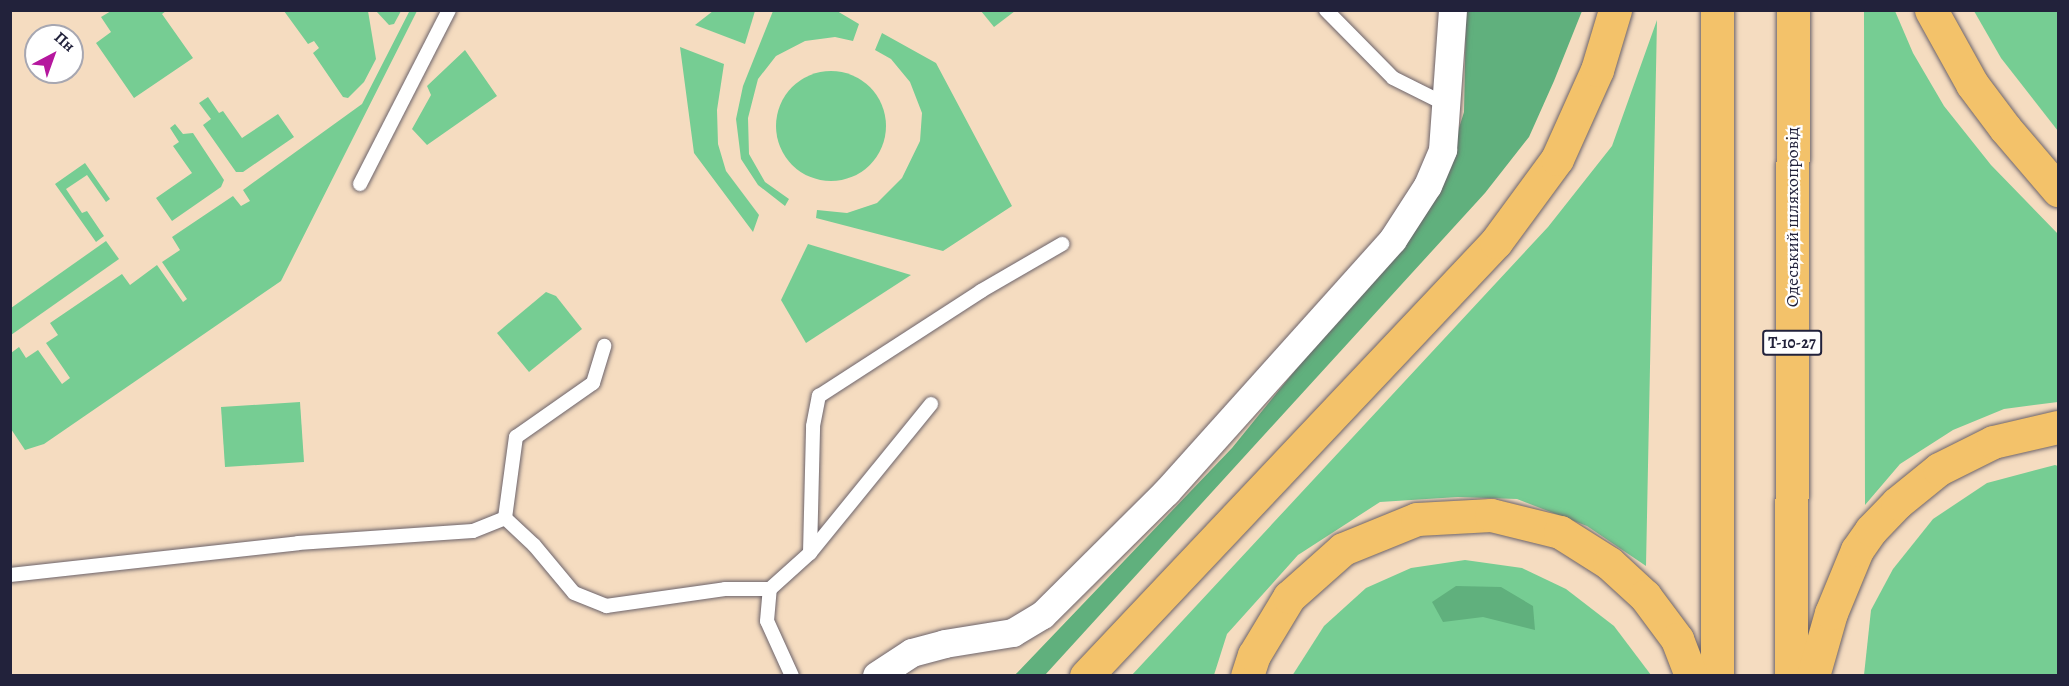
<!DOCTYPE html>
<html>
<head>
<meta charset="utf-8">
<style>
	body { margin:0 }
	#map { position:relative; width:2069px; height:686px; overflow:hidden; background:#f5dcc0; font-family:Alegreya,serif }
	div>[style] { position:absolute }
	.green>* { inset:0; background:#76cd93 }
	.round { border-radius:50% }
	.forest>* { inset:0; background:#60b07d }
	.roads { filter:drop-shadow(0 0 2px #6c636a) drop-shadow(0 0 2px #6c636a) }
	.lane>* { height:14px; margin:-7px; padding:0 7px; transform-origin:7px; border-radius:7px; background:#fff }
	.street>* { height:28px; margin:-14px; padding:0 14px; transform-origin:14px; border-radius:14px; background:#fff }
	.highway>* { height:33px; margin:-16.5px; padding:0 16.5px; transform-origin:16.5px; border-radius:16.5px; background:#f3c26a }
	span { translate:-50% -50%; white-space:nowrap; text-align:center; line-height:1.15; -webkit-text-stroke:4.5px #fff; paint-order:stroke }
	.shield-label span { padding:2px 4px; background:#fff; border:2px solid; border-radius:4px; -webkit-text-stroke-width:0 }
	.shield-label { font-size:16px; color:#22223b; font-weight:700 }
	.street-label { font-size:18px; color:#22223b }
	.frame { position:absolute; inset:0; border:12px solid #22223b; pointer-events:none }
	.north { position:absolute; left:24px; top:24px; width:60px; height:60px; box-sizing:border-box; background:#fff; border:2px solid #a7a7b1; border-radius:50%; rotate:41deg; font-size:16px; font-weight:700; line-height:24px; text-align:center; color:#22223b }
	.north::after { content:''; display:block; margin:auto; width:21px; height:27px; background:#b5179e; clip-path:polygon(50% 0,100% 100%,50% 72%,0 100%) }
</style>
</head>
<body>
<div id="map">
	<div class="green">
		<i style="clip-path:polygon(410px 10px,417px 11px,281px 281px,44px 444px,25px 450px,11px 429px,11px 353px,19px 347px,26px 358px,38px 350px,62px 384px,70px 378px,46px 343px,58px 335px,50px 323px,122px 274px,130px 285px,157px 265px,183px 302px,187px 299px,162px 262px,180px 250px,172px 237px,233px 196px,241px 206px,250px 201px,243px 190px,362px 104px)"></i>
		<i style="clip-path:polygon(111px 11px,166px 11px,162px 14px,193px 58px,134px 98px,96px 43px,111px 32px,101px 17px)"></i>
		<i style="clip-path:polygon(284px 11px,368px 11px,376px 59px,364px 82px,348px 98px,343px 97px,313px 53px,319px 48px,314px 41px,308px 44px)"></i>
		<i style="clip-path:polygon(376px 11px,401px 11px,394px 24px,389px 25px)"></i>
		<i style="clip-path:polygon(713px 11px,755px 11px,745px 44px,695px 25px)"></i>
		<i style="clip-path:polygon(773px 11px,837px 11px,859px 24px,853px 41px,835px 37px,805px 41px,776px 56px,758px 79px,748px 118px,749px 154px,765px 182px,789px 199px,785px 206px,758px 185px,741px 159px,736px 119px,743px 86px)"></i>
		<i style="clip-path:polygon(981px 11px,1015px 11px,994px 27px)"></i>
		<i style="clip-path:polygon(1864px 11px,1895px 11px,1913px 53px,1944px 106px,1991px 165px,2058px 234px,2058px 402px,2004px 409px,1953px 430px,1900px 464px,1865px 505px)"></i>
		<i style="clip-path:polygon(1974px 11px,2058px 11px,2058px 131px,2001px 58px)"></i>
		<i style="clip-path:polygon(1657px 20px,1646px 566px,1587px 526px,1517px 499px,1458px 497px,1380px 502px,1298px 555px,1227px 634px,1214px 675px,1131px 676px,1548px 227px,1612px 146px)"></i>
		<i style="clip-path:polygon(882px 33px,936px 63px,1012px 206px,943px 251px,816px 218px,817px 210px,847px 213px,877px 203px,902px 178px,920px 141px,922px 113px,910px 82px,891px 59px,875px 50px)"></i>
		<i style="clip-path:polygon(680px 47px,724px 64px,717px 110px,718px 144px,726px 171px,759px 215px,753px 232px,694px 153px)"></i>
		<i style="clip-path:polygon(465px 50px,497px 96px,427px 145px,412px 129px,431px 95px,427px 86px)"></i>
		<i class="round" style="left:776px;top:71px;width:110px;height:110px"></i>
		<i style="clip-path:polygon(208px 97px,219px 113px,223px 111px,242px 138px,278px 114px,294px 137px,243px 172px,236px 172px,203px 125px,211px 119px,199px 103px)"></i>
		<i style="clip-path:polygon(175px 124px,183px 134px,193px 133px,224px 180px,221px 187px,172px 221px,156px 198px,192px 173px,173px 146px,179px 142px,170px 128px)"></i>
		<i style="clip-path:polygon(85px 163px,110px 199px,106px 202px,87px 175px,66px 189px,82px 213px,87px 211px,104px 236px,96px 242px,55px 184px)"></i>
		<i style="clip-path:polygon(106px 241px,119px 259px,11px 335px,11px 308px)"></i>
		<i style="clip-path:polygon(808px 244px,911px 275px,806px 343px,781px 300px)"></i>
		<i style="clip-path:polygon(546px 292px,556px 296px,582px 329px,529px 372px,497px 333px)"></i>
		<i style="clip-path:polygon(300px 402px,304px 462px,225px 467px,221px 407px)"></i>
		<i style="clip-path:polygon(2055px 465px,2058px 466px,2058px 675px,1864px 675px,1871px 610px,1893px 569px,1933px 519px,1987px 483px)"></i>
		<i style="clip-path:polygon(1465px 560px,1522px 568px,1566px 589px,1614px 626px,1651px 675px,1292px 676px,1324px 626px,1366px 588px,1411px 568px)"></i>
	</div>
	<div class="forest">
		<i style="clip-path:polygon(1466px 11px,1582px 11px,1554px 81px,1529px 137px,1485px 193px,1045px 675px,1014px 676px,1232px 448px,1438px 195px,1464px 112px)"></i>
		<i style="clip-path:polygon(1456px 586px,1501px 587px,1533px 606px,1535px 630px,1483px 617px,1443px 622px,1432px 602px)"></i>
	</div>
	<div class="roads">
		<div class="lane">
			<i style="left:1326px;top:10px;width:95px;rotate:45.4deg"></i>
			<i style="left:1393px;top:78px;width:51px;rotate:26.6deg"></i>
			<i style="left:1439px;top:101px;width:9px;rotate:13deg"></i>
			<i style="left:360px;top:184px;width:195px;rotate:-62.9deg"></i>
			<i style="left:505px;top:518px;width:40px;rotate:43deg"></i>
			<i style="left:534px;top:545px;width:62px;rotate:50.2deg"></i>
			<i style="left:574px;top:593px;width:35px;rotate:22deg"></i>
			<i style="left:606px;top:606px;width:120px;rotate:-8.1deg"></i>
			<i style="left:725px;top:589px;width:45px"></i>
			<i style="left:810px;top:553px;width:127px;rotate:-88.6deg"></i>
			<i style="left:813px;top:426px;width:31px;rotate:-79deg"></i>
			<i style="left:819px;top:396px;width:193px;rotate:-32.9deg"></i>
			<i style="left:981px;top:291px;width:94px;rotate:-30.1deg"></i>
			<i style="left:10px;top:575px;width:290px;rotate:-6.3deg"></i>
			<i style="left:298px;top:543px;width:175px;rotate:-3.9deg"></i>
			<i style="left:473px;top:531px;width:35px;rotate:-22deg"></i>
			<i style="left:505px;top:518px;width:82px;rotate:-82.3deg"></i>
			<i style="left:516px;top:437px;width:94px;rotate:-35deg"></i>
			<i style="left:593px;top:383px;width:39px;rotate:-73deg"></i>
			<i style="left:792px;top:676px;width:60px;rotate:-114.4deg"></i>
			<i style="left:767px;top:621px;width:32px;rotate:-85deg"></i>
			<i style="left:770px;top:589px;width:54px;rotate:-42deg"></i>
			<i style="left:810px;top:553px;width:192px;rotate:-50.9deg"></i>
		</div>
		<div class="street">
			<i style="left:877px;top:676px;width:42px;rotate:-33.3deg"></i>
			<i style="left:912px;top:653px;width:34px;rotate:-15deg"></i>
			<i style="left:945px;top:644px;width:69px;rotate:-9.2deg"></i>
			<i style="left:1013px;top:633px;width:35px;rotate:-31deg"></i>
			<i style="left:1043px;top:615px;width:175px;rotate:-44.8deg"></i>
			<i style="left:1167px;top:492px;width:338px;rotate:-48.1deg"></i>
			<i style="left:1393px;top:240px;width:64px;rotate:-57.1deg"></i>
			<i style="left:1428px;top:186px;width:39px;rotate:-67deg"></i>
			<i style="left:1443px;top:150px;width:140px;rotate:-85.9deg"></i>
		</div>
		<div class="highway">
			<i style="left:1717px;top:10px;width:666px;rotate:90deg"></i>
			<i style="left:1931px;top:10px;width:85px;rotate:61deg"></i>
			<i style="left:1972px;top:84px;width:55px;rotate:53.1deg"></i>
			<i style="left:2005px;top:128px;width:82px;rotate:49.5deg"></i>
			<i style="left:1086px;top:676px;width:597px;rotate:-46.63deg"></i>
			<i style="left:1496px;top:242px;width:103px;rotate:-53.7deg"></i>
			<i style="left:1557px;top:159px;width:98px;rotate:-65.8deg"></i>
			<i style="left:1597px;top:70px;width:63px;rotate:-73.3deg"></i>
			<i style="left:1247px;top:676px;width:22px;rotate:-72deg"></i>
			<i style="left:1254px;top:655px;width:68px;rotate:-58.9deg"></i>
			<i style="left:1289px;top:597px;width:72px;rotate:-41.6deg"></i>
			<i style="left:1343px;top:549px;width:80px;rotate:-22.1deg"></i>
			<i style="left:1417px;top:519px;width:74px;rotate:-3.1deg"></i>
			<i style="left:1491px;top:515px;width:71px;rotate:13.8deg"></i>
			<i style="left:1560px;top:532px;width:58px;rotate:32.3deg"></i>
			<i style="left:1609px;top:563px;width:49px;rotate:42.5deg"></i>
			<i style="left:1645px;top:596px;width:54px;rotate:53.3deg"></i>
			<i style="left:1677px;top:639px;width:40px;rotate:69deg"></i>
			<i style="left:1791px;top:676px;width:666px;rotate:-89.83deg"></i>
			<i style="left:1813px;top:676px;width:66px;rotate:-74.1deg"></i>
			<i style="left:1831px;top:613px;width:68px;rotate:-67.6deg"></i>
			<i style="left:1857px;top:550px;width:24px;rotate:-55deg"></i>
			<i style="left:1871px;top:530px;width:37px;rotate:-46deg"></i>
			<i style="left:1897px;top:503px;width:54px;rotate:-39deg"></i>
			<i style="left:1939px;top:469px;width:60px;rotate:-26.6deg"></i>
			<i style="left:1993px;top:442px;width:67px;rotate:-13deg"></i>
		</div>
	</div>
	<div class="shield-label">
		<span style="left:1792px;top:343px">Т-10-27</span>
	</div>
	<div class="street-label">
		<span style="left:1792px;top:217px;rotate:-90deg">Одеський шляхопровід</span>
	</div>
	<div class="frame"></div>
	<div class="north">Пн</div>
</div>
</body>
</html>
